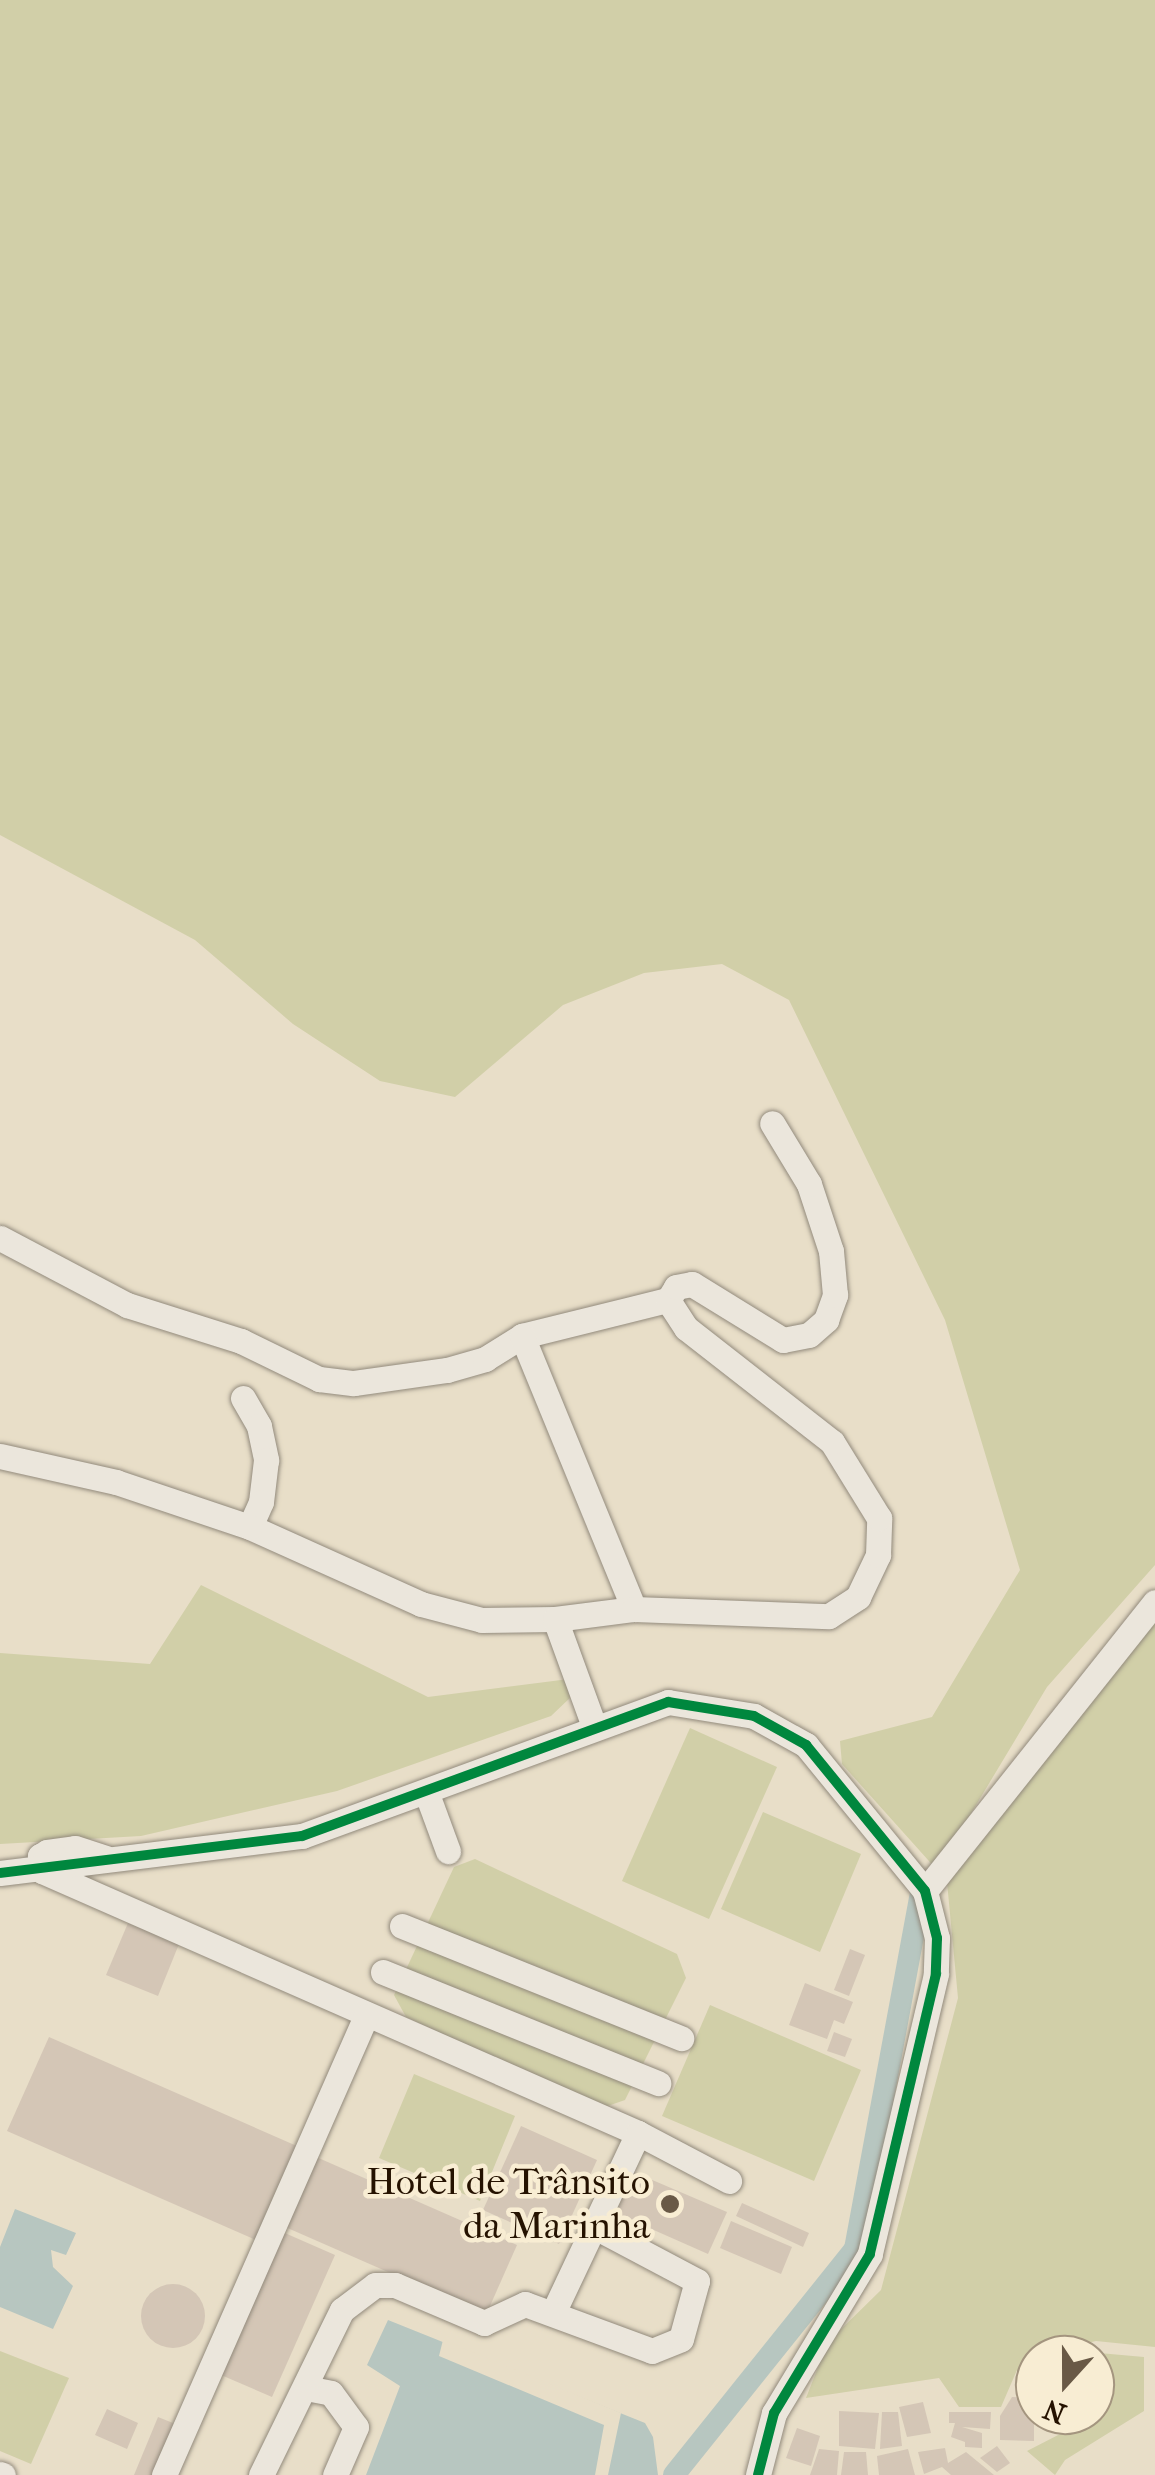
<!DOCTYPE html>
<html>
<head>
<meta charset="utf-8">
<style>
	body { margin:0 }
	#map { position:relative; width:1155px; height:2475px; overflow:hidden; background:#e8dec8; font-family:"IM FELL French Canon",serif }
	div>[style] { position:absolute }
	.green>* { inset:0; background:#d1cfa8 }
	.water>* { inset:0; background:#b7c6c0 }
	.pier>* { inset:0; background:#e8dec8 }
	.canal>* { height:22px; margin:-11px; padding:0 11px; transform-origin:11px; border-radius:11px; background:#b7c6c0 }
	.building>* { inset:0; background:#d4c6b6 }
	.round { border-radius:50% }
	.roads { filter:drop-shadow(0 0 2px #928a7c) drop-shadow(0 0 2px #928a7c) }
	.minor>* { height:25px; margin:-12.5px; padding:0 12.5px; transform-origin:12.5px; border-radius:12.5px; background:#ebe6dc }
	.cycleway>* { height:10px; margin:-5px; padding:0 5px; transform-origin:5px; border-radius:5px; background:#00873e }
	.dots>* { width:28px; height:28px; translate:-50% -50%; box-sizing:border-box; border:5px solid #f8edd3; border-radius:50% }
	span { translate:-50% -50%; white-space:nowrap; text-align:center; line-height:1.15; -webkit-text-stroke:9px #f8edd3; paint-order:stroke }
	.poi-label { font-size:38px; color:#251200 }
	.right { translate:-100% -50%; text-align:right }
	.north { position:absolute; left:1015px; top:2335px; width:100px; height:100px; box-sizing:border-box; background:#f8edd3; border:2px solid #a4957f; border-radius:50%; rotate:201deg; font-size:28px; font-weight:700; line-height:40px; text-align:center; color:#251200 }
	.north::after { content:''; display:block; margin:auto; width:35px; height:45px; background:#695946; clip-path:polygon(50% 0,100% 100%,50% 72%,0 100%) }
</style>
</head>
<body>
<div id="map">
	<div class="green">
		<i style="clip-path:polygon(0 0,1155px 0,1155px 1565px,1047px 1687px,937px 1870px,842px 1764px,840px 1741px,932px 1717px,1020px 1570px,945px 1320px,789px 1000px,722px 964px,644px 973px,563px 1005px,455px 1097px,380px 1081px,293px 1024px,195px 940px,0 835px)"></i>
		<i style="clip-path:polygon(201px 1585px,428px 1697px,569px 1679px,572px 1696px,551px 1716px,337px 1791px,141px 1836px,0 1844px,0 1653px,150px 1664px)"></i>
		<i style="clip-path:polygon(1155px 1606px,1155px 2347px,1096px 2341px,1035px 2355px,1035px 2363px,1017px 2370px,1001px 2407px,959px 2407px,939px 2378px,806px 2398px,828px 2342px,881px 2290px,958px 1998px,947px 1882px)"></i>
		<i style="clip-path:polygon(690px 1728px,777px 1767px,709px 1919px,622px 1881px)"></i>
		<i style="clip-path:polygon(763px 1812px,861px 1854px,820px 1952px,721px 1909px)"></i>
		<i style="clip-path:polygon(475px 1859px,677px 1954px,686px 1978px,625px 2100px,602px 2108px,406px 2017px,394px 1995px,454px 1867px)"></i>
		<i style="clip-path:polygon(710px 2005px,861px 2070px,814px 2181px,662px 2116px)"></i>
		<i style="clip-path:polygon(414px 2074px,515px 2116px,480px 2201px,379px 2158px)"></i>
		<i style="clip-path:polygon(0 2351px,69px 2378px,31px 2464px,0 2451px)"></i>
		<i style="clip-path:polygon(1099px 2353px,1144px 2357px,1144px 2411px,1065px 2460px,1055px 2475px,1027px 2451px,1064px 2432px,1064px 2415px,1095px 2415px,1092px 2355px)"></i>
	</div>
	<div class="water">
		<i style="clip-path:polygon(15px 2209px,76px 2233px,66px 2255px,51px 2250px,53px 2267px,73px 2286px,53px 2329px,0 2307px,0 2247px)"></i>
		<i style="clip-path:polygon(388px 2320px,645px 2423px,653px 2437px,658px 2475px,366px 2475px,400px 2386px,367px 2365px)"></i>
	</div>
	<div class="pier">
		<i style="clip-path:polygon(443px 2340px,621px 2413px,608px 2475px,595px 2475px,604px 2425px,439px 2356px)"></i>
	</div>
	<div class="canal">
		<i style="left:674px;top:2475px;width:290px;rotate:-51.3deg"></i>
		<i style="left:855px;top:2249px;width:366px;rotate:-79.5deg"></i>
	</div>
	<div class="building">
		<i style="clip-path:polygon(128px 1923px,179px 1944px,158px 1996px,106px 1975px)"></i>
		<i style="clip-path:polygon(850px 1949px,865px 1955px,849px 1996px,834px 1990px)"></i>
		<i style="clip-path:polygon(805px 1983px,853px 2002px,844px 2024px,834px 2020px,827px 2039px,789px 2025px)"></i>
		<i style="clip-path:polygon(834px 2032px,852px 2039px,845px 2057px,827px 2051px)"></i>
		<i style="clip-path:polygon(49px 2037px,306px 2150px,265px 2244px,7px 2131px)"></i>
		<i style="clip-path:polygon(521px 2126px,597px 2160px,559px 2244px,483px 2210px)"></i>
		<i style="clip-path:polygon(314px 2156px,517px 2245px,486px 2315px,283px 2226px)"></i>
		<i style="clip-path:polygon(622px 2167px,727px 2212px,708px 2254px,604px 2208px)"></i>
		<i style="clip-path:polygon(742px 2203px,809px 2233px,803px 2247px,736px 2216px)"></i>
		<i style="clip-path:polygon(731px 2221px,792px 2247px,781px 2274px,720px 2248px)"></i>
		<i style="clip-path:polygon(278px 2230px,335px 2255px,272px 2397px,214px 2372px)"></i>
		<i class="round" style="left:141px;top:2284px;width:64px;height:64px"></i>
		<i style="clip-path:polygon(1012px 2397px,1034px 2398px,1034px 2441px,1000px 2440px,1000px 2416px)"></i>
		<i style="clip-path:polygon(923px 2402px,931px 2433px,907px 2437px,899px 2407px)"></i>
		<i style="clip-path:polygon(107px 2409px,138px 2423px,127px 2449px,95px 2435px)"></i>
		<i style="clip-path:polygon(839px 2411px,879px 2413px,875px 2449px,839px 2446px)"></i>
		<i style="clip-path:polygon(882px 2412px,898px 2412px,902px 2446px,880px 2449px)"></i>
		<i style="clip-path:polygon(949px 2412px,991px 2412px,990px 2429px,962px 2427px,982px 2433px,982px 2448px,965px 2447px,965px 2442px,951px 2437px,955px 2423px,949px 2423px)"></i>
		<i style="clip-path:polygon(158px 2417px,178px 2425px,157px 2475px,134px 2475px)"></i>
		<i style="clip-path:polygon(797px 2428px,820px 2436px,811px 2466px,786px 2458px)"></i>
		<i style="clip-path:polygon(997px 2446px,1010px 2463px,997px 2472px,980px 2458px)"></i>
		<i style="clip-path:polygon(945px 2448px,948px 2463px,966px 2452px,994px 2475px,951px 2475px,942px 2467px,924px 2474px,918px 2452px)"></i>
		<i style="clip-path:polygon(819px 2449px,839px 2451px,837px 2475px,810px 2475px)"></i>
		<i style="clip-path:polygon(908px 2449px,915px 2475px,879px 2475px,877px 2456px)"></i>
		<i style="clip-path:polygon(844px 2452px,866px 2452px,868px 2475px,841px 2475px)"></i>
	</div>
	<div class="roads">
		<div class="minor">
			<i style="left:0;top:1238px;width:144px;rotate:27.8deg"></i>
			<i style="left:127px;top:1305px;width:120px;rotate:17.5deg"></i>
			<i style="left:241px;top:1341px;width:87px;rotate:26deg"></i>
			<i style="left:319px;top:1379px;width:35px;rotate:7deg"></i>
			<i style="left:354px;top:1383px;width:94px;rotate:-8deg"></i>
			<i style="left:447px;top:1370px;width:40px;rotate:-16deg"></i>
			<i style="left:485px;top:1359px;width:44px;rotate:-31.9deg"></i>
			<i style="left:522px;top:1336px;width:150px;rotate:-13.9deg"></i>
			<i style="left:522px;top:1336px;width:295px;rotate:67.7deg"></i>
			<i style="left:243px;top:1398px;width:32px;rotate:60deg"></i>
			<i style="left:259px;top:1426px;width:35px;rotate:78deg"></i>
			<i style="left:266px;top:1460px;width:42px;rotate:96.8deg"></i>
			<i style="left:261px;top:1502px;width:27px;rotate:114deg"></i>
			<i style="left:250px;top:1527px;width:188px;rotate:24.2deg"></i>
			<i style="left:421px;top:1604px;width:63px;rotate:14.7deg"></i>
			<i style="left:482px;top:1620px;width:73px;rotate:-0.8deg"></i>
			<i style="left:555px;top:1619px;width:114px;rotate:70deg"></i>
			<i style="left:0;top:1456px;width:119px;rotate:12.6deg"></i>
			<i style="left:116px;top:1482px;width:141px;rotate:18.6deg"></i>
			<i style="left:555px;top:1619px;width:80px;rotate:-7.2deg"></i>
			<i style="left:634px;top:1609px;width:195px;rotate:2.1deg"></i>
			<i style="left:829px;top:1616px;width:35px;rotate:-33deg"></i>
			<i style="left:858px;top:1597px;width:47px;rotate:-64.5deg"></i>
			<i style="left:878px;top:1555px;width:37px;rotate:-88deg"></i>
			<i style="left:879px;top:1518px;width:89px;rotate:-121.7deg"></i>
			<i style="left:832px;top:1442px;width:185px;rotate:-142deg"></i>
			<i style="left:686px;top:1328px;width:33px;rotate:-123deg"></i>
			<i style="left:668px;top:1300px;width:15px;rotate:-58deg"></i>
			<i style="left:676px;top:1287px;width:16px;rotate:-11deg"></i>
			<i style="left:692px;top:1284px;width:107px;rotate:31.6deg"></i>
			<i style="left:783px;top:1340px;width:26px;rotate:-11deg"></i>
			<i style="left:809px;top:1335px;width:23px;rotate:-41deg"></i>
			<i style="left:826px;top:1320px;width:27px;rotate:-70deg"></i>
			<i style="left:835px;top:1295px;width:44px;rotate:-95.2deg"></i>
			<i style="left:831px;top:1251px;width:71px;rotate:-108.2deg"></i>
			<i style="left:809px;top:1184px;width:71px;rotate:-121.2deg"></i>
			<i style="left:427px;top:1794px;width:61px;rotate:69.8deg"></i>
			<i style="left:42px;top:1871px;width:651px;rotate:23.73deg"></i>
			<i style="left:638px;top:2133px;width:103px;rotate:27.8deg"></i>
			<i style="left:42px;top:1871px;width:15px;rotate:-98deg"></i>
			<i style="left:40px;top:1856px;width:8px;rotate:-30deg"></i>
			<i style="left:47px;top:1852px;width:28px;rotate:-8deg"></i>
			<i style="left:75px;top:1848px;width:33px;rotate:18deg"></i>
			<i style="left:0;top:1873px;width:304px;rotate:-7deg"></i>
			<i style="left:302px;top:1836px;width:390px;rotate:-20.1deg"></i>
			<i style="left:668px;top:1702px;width:87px;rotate:9.2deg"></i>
			<i style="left:754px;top:1716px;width:60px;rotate:29.1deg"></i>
			<i style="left:806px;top:1745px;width:188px;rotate:50.8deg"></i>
			<i style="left:925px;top:1891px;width:49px;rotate:75.7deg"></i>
			<i style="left:937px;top:1938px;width:36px;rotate:92deg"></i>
			<i style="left:936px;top:1974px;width:288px;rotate:103.3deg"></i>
			<i style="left:870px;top:2254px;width:186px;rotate:121.1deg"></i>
			<i style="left:774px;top:2413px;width:64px;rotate:104.5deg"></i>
			<i style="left:925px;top:1891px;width:369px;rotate:-51.5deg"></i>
			<i style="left:402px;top:1926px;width:301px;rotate:21.9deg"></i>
			<i style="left:383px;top:1972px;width:297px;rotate:22deg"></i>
			<i style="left:553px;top:2313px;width:199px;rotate:-64.7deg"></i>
			<i style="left:306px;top:2388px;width:25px;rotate:11deg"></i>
			<i style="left:331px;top:2393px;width:42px;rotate:53.7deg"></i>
			<i style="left:356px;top:2427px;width:52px;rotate:113.6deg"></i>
			<i style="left:0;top:2474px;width:3px;rotate:18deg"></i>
			<i style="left:164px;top:2475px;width:501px;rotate:-66.25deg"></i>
			<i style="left:261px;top:2475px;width:184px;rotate:-63.9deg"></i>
			<i style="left:342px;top:2310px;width:41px;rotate:-37.1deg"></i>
			<i style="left:375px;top:2285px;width:20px"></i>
			<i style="left:395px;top:2285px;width:97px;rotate:23.1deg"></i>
			<i style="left:484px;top:2323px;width:45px;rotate:-24.9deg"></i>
			<i style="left:525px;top:2304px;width:135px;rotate:20.3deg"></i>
			<i style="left:652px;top:2351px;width:31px;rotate:-22deg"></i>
			<i style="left:681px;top:2339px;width:60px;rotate:-74.6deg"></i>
			<i style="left:697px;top:2281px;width:118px;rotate:-152.1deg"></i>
		</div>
	</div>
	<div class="cycleway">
		<i style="left:0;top:1873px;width:304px;rotate:-7deg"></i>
		<i style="left:302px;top:1836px;width:390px;rotate:-20.1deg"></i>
		<i style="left:668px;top:1702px;width:87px;rotate:9.2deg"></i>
		<i style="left:754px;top:1716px;width:60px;rotate:29.1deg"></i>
		<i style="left:806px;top:1745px;width:188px;rotate:50.8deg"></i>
		<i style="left:925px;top:1891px;width:49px;rotate:75.7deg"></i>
		<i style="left:937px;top:1938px;width:36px;rotate:92deg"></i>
		<i style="left:936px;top:1974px;width:288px;rotate:103.3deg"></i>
		<i style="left:870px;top:2254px;width:186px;rotate:121.1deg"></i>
		<i style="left:774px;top:2413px;width:64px;rotate:104.5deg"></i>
	</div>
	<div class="dots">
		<i style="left:670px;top:2204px;background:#695946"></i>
	</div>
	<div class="poi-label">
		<span class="right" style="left:650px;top:2204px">Hotel de Trânsito<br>da Marinha</span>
	</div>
	<div class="north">N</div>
</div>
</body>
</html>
